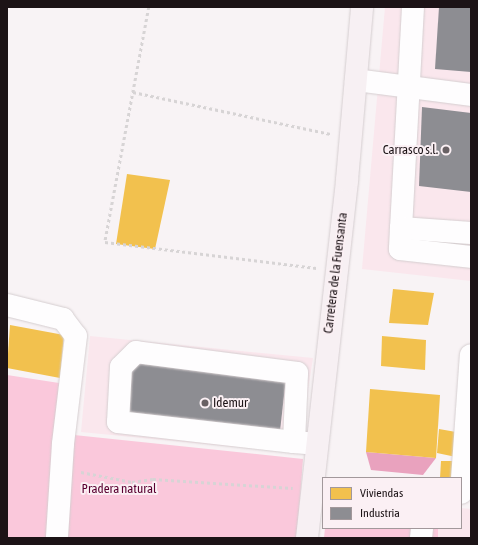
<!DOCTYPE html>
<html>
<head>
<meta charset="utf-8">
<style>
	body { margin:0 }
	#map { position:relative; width:478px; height:545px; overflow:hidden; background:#f8f3f5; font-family:"Asap Condensed",sans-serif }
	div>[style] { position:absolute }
	.built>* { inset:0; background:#fae7ed }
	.green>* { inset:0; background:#fac8db }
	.water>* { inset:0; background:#e9a2be }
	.homes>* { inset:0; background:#f2c14e }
	.industry>* { inset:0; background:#8d8d92 }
	.path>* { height:2.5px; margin-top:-1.25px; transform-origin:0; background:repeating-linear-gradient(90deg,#d7d4d5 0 3px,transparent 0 6px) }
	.roads { filter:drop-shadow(0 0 1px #d5ced0) drop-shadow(0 0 1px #d5ced0) }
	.minor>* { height:22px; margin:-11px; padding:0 11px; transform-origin:11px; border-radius:11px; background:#fefdfe }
	.major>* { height:22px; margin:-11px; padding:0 11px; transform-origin:11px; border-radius:11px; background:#f7f0f3 }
	.dots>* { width:11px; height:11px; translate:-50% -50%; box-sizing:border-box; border:2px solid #fbf0f4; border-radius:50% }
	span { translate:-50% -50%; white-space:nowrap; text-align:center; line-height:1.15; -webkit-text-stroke:4px #fbf0f4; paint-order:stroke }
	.poi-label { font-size:13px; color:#1c1316 }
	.right { translate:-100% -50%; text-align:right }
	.left { translate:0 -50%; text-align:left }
	.street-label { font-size:13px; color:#1c1316 }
	.park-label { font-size:13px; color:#5a0031 }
	.frame { position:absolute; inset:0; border:8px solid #1c1316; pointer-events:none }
	.legend { position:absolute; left:322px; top:477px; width:140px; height:52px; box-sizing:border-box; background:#fbf0f4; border:1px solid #a2989b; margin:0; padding:5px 7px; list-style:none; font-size:12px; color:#1c1316 }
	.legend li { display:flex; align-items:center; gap:8px; height:20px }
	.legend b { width:20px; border:1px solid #a2989b }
</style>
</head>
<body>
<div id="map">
	<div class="built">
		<i style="clip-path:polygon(385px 7px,471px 7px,471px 281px,362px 269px)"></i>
		<i style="clip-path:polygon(90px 336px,313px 358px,298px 453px,81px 432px)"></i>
		<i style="clip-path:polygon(461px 508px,471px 509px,471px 538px,438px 538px,438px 528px,461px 528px)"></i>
	</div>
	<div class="green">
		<i style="clip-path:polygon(7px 375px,59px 383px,48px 538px,7px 538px)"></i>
		<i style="clip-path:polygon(74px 435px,303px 459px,297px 538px,67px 538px)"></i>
		<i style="clip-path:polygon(325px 528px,438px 528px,438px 538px,324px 538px)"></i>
	</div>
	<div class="water">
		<i style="clip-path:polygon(366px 452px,436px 458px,423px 475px,371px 470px)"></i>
	</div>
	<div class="homes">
		<i style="clip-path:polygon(127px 174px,170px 180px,155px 249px,116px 244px)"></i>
		<i style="clip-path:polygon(393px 289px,434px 293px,428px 325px,389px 323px)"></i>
		<i style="clip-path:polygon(10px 325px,64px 335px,60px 378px,7px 368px)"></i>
		<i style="clip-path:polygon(382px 336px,426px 340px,425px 370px,381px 366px)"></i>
		<i style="clip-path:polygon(370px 389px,440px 395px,436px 458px,366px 452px)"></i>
		<i style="clip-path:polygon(439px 429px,456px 432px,456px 457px,437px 453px)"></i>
		<i style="clip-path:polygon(441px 461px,458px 461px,457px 478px,440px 478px)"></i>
	</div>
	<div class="industry">
		<i style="clip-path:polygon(439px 7px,471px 7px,471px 72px,435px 69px)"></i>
		<i style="clip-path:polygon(422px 107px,471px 113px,471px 192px,419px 186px)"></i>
		<i style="clip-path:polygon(134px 363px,286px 378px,280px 431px,125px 414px,127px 370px)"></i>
	</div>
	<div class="path">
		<i style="left:149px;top:7px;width:239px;rotate:100.6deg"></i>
		<i style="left:105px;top:242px;width:215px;rotate:7deg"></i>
		<i style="left:133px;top:92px;width:202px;rotate:12deg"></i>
		<i style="left:81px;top:472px;width:52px;rotate:11.1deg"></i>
		<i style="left:132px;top:482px;width:21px;rotate:-8deg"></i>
		<i style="left:153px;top:479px;width:140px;rotate:3.7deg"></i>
	</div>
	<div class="roads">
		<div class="minor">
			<i style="left:413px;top:7px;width:221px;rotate:93.1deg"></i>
			<i style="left:401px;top:228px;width:70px;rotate:4.1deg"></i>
			<i style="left:356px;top:80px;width:116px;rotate:7.4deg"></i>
			<i style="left:401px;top:228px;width:21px;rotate:93deg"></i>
			<i style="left:400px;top:249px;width:71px;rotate:6.4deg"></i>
			<i style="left:7px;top:305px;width:58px;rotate:14deg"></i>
			<i style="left:63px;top:319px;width:21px;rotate:53deg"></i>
			<i style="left:76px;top:336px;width:109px;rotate:96.9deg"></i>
			<i style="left:63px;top:444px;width:94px;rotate:93.7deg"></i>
			<i style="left:294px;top:442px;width:69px;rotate:-87.5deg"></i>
			<i style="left:297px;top:373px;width:162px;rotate:-172.6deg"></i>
			<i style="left:136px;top:352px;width:21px;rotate:135deg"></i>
			<i style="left:121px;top:367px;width:55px;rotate:93.1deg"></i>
			<i style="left:118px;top:422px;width:177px;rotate:6.5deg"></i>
			<i style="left:294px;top:442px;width:21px;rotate:5deg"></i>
			<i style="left:461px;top:493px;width:138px;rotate:-85.9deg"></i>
			<i style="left:421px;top:538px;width:10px;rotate:-84deg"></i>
		</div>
		<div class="major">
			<i style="left:307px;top:538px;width:360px;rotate:-83.6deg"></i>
			<i style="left:347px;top:180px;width:174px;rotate:-85deg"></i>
		</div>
	</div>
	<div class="dots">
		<i style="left:446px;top:150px;background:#696164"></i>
		<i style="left:205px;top:403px;background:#696164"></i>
	</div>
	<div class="poi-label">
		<span class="right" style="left:438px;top:150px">Carrasco s.l.</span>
		<span class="left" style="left:213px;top:403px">Idemur</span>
	</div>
	<div class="street-label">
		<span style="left:336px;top:273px;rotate:-83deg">Carretera de la Fuensanta</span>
	</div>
	<div class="park-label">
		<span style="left:119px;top:489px">Pradera natural</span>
	</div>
	<div class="frame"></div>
	<ul class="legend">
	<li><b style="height:11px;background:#f2c14e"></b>Viviendas</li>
	<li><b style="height:11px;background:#8d8d92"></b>Industria</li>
	</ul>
</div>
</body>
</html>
